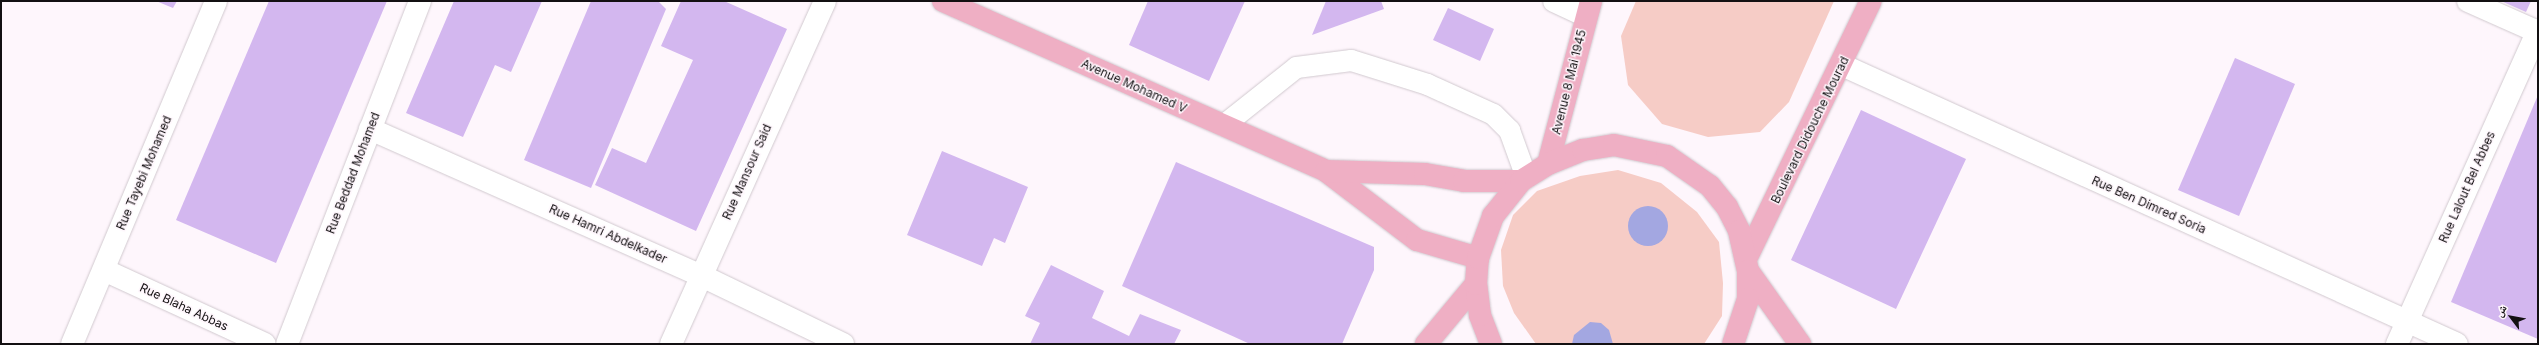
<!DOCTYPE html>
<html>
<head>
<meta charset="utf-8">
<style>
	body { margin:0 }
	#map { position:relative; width:2539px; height:345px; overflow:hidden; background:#fef6fc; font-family:Inter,"Noto Naskh Arabic",sans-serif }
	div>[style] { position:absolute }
	.green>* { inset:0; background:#f6ccc6 }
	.water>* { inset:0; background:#a3a7e1 }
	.round { border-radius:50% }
	.building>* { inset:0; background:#d3b7ef }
	.roads { filter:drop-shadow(0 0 1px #d1c9cf) drop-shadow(0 0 1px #d1c9cf) }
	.service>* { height:21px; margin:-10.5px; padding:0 10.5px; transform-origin:10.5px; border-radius:10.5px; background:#fff }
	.minor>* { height:22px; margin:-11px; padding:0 11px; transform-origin:11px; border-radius:11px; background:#fff }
	.primary>* { height:22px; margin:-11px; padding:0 11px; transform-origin:11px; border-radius:11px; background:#efafc4 }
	span { translate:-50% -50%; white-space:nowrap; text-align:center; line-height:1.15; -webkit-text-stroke:3px #fef6fc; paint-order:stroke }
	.street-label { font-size:12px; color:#131012 }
	.frame { position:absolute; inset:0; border:2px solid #131012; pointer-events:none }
	.north { position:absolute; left:2491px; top:297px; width:40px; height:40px; -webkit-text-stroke:3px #fef6fc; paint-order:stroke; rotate:302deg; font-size:11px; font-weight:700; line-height:16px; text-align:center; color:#131012 }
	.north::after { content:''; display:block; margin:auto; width:14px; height:18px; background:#131012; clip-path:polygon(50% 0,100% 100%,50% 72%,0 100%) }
</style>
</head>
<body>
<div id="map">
	<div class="green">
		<i style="clip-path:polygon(1636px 1px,1834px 1px,1789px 102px,1760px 132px,1708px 137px,1662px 124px,1628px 85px,1621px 36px)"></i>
		<i style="clip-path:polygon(1618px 170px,1661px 183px,1697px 212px,1719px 242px,1723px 283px,1722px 316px,1704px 344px,1536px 344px,1514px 313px,1503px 286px,1501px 250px,1513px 215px,1537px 191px,1580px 176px)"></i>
	</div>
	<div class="water">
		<i class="round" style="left:1628px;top:206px;width:40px;height:40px"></i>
		<i style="clip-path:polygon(1590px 322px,1601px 323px,1609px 330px,1613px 344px,1572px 344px,1574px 335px)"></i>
	</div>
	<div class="building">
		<i style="clip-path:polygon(156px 1px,177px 1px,173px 8px)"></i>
		<i style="clip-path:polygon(269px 1px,387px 1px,276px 263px,176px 220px)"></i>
		<i style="clip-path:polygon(454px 1px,542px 1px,511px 72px,495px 65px,463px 137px,406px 113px)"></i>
		<i style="clip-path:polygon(591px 1px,658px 1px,666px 9px,591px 188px,524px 160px)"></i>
		<i style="clip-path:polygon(681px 1px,724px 1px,787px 29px,696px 231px,595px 185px,612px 148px,646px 163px,693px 60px,661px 46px)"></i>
		<i style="clip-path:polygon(1148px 1px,1245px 1px,1209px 81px,1129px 45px)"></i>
		<i style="clip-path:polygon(1326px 1px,1381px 1px,1384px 9px,1312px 35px)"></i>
		<i style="clip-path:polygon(2501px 1px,2531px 1px,2526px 12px)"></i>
		<i style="clip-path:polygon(1448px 8px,1494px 29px,1480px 61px,1433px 40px)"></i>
		<i style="clip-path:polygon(2235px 58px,2295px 84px,2239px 216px,2178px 190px)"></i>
		<i style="clip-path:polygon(2538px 95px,2538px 339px,2451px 302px)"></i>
		<i style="clip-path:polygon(1861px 110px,1966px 159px,1896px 309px,1791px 260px)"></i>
		<i style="clip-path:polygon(942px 151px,1028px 187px,1005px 243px,994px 238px,982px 266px,907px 235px)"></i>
		<i style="clip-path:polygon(1176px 162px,1374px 247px,1374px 270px,1342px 344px,1250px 344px,1122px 286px)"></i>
		<i style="clip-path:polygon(1051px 265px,1104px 291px,1092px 318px,1129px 336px,1140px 314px,1181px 330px,1174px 344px,1030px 344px,1040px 323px,1025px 316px)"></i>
	</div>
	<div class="roads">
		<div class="service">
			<i style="left:1223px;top:125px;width:93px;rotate:-38.5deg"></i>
			<i style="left:1296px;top:67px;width:55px;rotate:-7.3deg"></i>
			<i style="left:1351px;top:60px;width:80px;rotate:17.5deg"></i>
			<i style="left:1427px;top:84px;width:72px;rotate:24.4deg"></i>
			<i style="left:1493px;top:114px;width:23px;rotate:45deg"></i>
			<i style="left:1509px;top:130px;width:50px;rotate:70.1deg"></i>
		</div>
		<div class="minor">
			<i style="left:1554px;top:1px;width:35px;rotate:25deg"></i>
			<i style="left:2468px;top:1px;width:77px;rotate:23.9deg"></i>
			<i style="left:1842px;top:65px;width:675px;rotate:24.4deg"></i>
			<i style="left:370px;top:129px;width:361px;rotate:23.9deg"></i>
			<i style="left:700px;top:275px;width:159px;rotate:25.8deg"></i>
			<i style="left:104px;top:270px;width:177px;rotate:24.7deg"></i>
			<i style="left:72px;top:344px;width:372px;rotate:-67.2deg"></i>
			<i style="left:287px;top:344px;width:368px;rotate:-68.8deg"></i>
			<i style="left:671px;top:344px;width:376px;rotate:-65.8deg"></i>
			<i style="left:2397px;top:344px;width:344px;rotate:-65.8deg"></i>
		</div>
		<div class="primary">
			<i style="left:943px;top:1px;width:419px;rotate:23.9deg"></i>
			<i style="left:1326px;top:171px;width:114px;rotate:37.2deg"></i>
			<i style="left:1417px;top:240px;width:64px;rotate:16.4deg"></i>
			<i style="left:1548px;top:164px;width:169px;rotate:-75.2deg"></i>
			<i style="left:1326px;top:171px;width:99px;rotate:1.7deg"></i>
			<i style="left:1425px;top:174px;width:40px;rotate:10deg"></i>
			<i style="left:1464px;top:181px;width:57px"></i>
			<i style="left:1747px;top:257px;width:284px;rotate:-64.2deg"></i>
			<i style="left:1748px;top:271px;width:90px;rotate:54.5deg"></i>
			<i style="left:1426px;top:344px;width:78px;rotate:-50.2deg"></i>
			<i style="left:1491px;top:344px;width:31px;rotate:-111deg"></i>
			<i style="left:1480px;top:315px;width:31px;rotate:-97deg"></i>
			<i style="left:1476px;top:284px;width:26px;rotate:-86deg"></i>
			<i style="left:1478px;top:258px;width:45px;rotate:-70.3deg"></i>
			<i style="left:1493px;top:216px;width:45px;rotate:-51.3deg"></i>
			<i style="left:1521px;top:181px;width:32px;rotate:-32deg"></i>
			<i style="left:1548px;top:164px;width:38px;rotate:-22deg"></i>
			<i style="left:1583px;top:150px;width:31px;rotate:-9deg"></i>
			<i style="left:1614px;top:145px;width:54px;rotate:11.7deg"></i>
			<i style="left:1667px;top:156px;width:52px;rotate:34.9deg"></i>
			<i style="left:1710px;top:186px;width:27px;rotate:51deg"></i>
			<i style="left:1727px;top:207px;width:27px;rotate:63deg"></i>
			<i style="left:1739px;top:231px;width:41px;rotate:77.3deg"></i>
			<i style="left:1748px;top:271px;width:28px;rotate:90deg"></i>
			<i style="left:1748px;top:299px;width:47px;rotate:108.4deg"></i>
		</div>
	</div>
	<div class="street-label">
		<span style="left:1569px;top:82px;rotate:-76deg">Avenue 8 Mai 1945</span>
		<span style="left:1134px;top:86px;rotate:24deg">Avenue Mohamed V</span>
		<span style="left:1810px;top:130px;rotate:-64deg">Boulevard Didouche Mourad</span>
		<span style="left:747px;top:172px;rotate:-66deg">Rue Mansour Said</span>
		<span style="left:144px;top:173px;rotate:-67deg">Rue Tayebi Mohamed</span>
		<span style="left:353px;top:173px;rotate:-69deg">Rue Beddad Mohamed</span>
		<span style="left:2467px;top:187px;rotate:-66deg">Rue Lalout Bel Abbes</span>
		<span style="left:2149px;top:205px;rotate:24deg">Rue Ben Dimred Soria</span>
		<span style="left:608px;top:234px;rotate:24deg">Rue Hamri Abdelkader</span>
		<span style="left:184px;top:307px;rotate:25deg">Rue Blaha Abbas</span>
	</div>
	<div class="frame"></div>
	<div class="north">ش</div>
</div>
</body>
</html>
